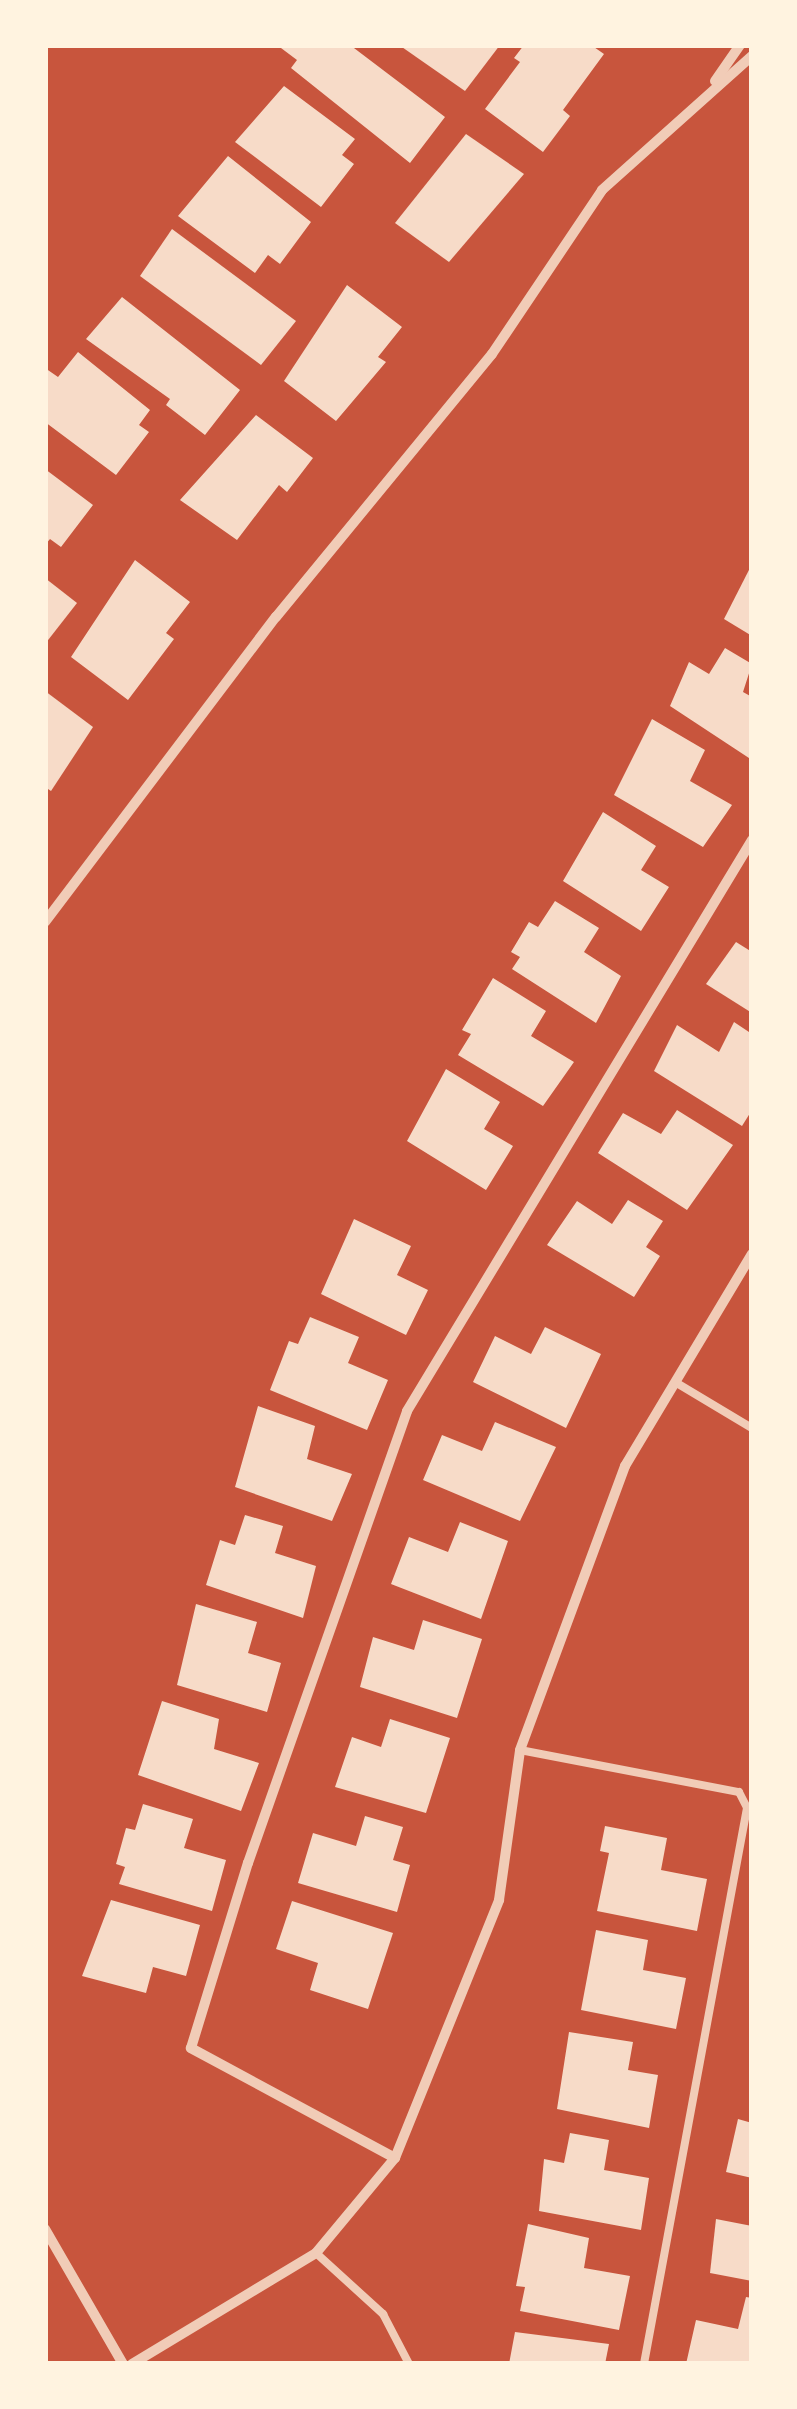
<!DOCTYPE html>
<html>
<head>
<meta charset="utf-8">
<style>
	body { margin:0 }
	#map { position:relative; width:797px; height:2409px; overflow:hidden; background:#c8553d; font-family:Signika,sans-serif }
	div>[style] { position:absolute }
	.building>* { inset:0; background:#f7dbc8 }
	.service>* { height:8px; margin:-4px; padding:0 4px; transform-origin:4px; border-radius:4px; background:#f1ccb7 }
	.minor>* { height:10px; margin:-5px; padding:0 5px; transform-origin:5px; border-radius:5px; background:#f1ccb7 }
	span { translate:-50% -50%; white-space:nowrap; text-align:center; line-height:1.15; -webkit-text-stroke:10px #fff3e0; paint-order:stroke }
	.frame { position:absolute; inset:0; border:48px solid #fff3e0; pointer-events:none }
</style>
</head>
<body>
<div id="map">
	<div class="building">
		<i style="clip-path:polygon(277px 45px,350px 45px,445px 117px,410px 163px,291px 68px,297px 60px)"></i>
		<i style="clip-path:polygon(399px 45px,500px 45px,465px 91px)"></i>
		<i style="clip-path:polygon(524px 45px,591px 45px,604px 54px,563px 110px,570px 116px,543px 152px,485px 109px,520px 62px,514px 58px)"></i>
		<i style="clip-path:polygon(284px 86px,355px 139px,342px 155px,354px 164px,321px 207px,235px 142px)"></i>
		<i style="clip-path:polygon(466px 134px,524px 174px,449px 262px,395px 223px)"></i>
		<i style="clip-path:polygon(228px 156px,311px 222px,280px 264px,268px 255px,255px 273px,178px 216px)"></i>
		<i style="clip-path:polygon(172px 229px,296px 321px,261px 365px,140px 276px)"></i>
		<i style="clip-path:polygon(347px 285px,402px 327px,378px 357px,386px 362px,336px 421px,284px 381px)"></i>
		<i style="clip-path:polygon(122px 297px,240px 390px,205px 435px,166px 405px,170px 399px,86px 339px)"></i>
		<i style="clip-path:polygon(78px 352px,150px 410px,139px 425px,149px 432px,116px 475px,45px 422px,45px 368px,58px 377px)"></i>
		<i style="clip-path:polygon(256px 415px,313px 458px,287px 492px,279px 485px,237px 540px,180px 500px)"></i>
		<i style="clip-path:polygon(45px 469px,93px 505px,61px 547px,50px 539px,45px 545px)"></i>
		<i style="clip-path:polygon(135px 560px,190px 602px,166px 633px,174px 639px,128px 700px,71px 657px)"></i>
		<i style="clip-path:polygon(752px 564px,752px 636px,724px 619px)"></i>
		<i style="clip-path:polygon(45px 578px,77px 603px,45px 644px)"></i>
		<i style="clip-path:polygon(725px 648px,752px 664px,743px 692px,752px 697px,752px 760px,670px 706px,689px 662px,709px 674px)"></i>
		<i style="clip-path:polygon(45px 691px,93px 727px,51px 791px,45px 787px)"></i>
		<i style="clip-path:polygon(652px 719px,705px 750px,690px 781px,732px 805px,703px 847px,614px 795px)"></i>
		<i style="clip-path:polygon(603px 812px,656px 846px,641px 870px,669px 887px,641px 931px,563px 881px)"></i>
		<i style="clip-path:polygon(555px 901px,599px 928px,584px 952px,621px 976px,596px 1023px,512px 969px,520px 957px,511px 952px,529px 922px,538px 927px)"></i>
		<i style="clip-path:polygon(736px 942px,752px 952px,752px 1013px,706px 984px)"></i>
		<i style="clip-path:polygon(493px 978px,546px 1011px,531px 1036px,574px 1062px,543px 1106px,458px 1055px,471px 1034px,462px 1030px)"></i>
		<i style="clip-path:polygon(734px 1022px,752px 1034px,752px 1110px,742px 1126px,654px 1071px,677px 1025px,719px 1052px)"></i>
		<i style="clip-path:polygon(446px 1069px,500px 1102px,484px 1129px,513px 1146px,486px 1190px,407px 1141px)"></i>
		<i style="clip-path:polygon(677px 1110px,733px 1145px,687px 1210px,598px 1153px,623px 1113px,661px 1134px)"></i>
		<i style="clip-path:polygon(628px 1200px,663px 1221px,646px 1247px,660px 1256px,634px 1297px,547px 1245px,577px 1201px,612px 1224px)"></i>
		<i style="clip-path:polygon(354px 1219px,411px 1246px,397px 1275px,428px 1290px,406px 1335px,321px 1294px)"></i>
		<i style="clip-path:polygon(310px 1317px,359px 1337px,348px 1363px,388px 1380px,367px 1430px,270px 1390px,289px 1341px,298px 1344px)"></i>
		<i style="clip-path:polygon(545px 1327px,601px 1354px,566px 1428px,473px 1382px,495px 1336px,531px 1354px)"></i>
		<i style="clip-path:polygon(258px 1406px,315px 1426px,307px 1459px,352px 1474px,332px 1521px,235px 1487px)"></i>
		<i style="clip-path:polygon(495px 1422px,556px 1447px,520px 1521px,423px 1480px,442px 1435px,482px 1451px)"></i>
		<i style="clip-path:polygon(245px 1515px,283px 1526px,275px 1553px,316px 1566px,303px 1618px,206px 1585px,220px 1540px,235px 1545px)"></i>
		<i style="clip-path:polygon(460px 1522px,508px 1541px,481px 1619px,391px 1584px,409px 1537px,448px 1552px)"></i>
		<i style="clip-path:polygon(196px 1604px,257px 1622px,248px 1653px,281px 1663px,267px 1712px,177px 1685px)"></i>
		<i style="clip-path:polygon(423px 1620px,482px 1639px,457px 1718px,360px 1687px,373px 1637px,414px 1650px)"></i>
		<i style="clip-path:polygon(162px 1701px,219px 1719px,214px 1749px,259px 1763px,241px 1811px,138px 1775px)"></i>
		<i style="clip-path:polygon(390px 1719px,450px 1738px,426px 1813px,335px 1787px,352px 1737px,381px 1747px)"></i>
		<i style="clip-path:polygon(143px 1804px,193px 1819px,184px 1848px,226px 1860px,212px 1911px,119px 1884px,125px 1867px,116px 1864px,126px 1828px,135px 1830px)"></i>
		<i style="clip-path:polygon(365px 1816px,403px 1827px,393px 1860px,410px 1865px,397px 1912px,298px 1883px,313px 1833px,356px 1846px)"></i>
		<i style="clip-path:polygon(605px 1826px,667px 1838px,661px 1870px,707px 1879px,697px 1931px,597px 1911px,609px 1853px,600px 1851px)"></i>
		<i style="clip-path:polygon(111px 1900px,200px 1925px,186px 1976px,153px 1967px,146px 1993px,82px 1976px)"></i>
		<i style="clip-path:polygon(292px 1901px,393px 1933px,368px 2009px,310px 1990px,318px 1963px,276px 1949px)"></i>
		<i style="clip-path:polygon(596px 1930px,648px 1940px,643px 1970px,686px 1978px,676px 2029px,581px 2010px)"></i>
		<i style="clip-path:polygon(569px 2032px,633px 2042px,628px 2070px,658px 2075px,649px 2128px,557px 2109px)"></i>
		<i style="clip-path:polygon(738px 2119px,752px 2123px,752px 2178px,726px 2172px)"></i>
		<i style="clip-path:polygon(570px 2133px,609px 2140px,604px 2170px,649px 2178px,641px 2230px,539px 2211px,544px 2159px,564px 2163px)"></i>
		<i style="clip-path:polygon(716px 2219px,752px 2226px,752px 2281px,710px 2273px)"></i>
		<i style="clip-path:polygon(528px 2224px,589px 2238px,584px 2268px,630px 2276px,619px 2330px,520px 2311px,525px 2287px,516px 2286px)"></i>
		<i style="clip-path:polygon(746px 2297px,752px 2298px,752px 2364px,686px 2364px,696px 2320px,738px 2329px)"></i>
		<i style="clip-path:polygon(515px 2332px,609px 2344px,605px 2364px,509px 2364px)"></i>
	</div>
	<div class="service">
		<i style="left:675px;top:1382px;width:90px;rotate:30.9deg"></i>
		<i style="left:520px;top:1750px;width:223px;rotate:10.9deg"></i>
		<i style="left:739px;top:1792px;width:18px;rotate:63deg"></i>
		<i style="left:747px;top:1808px;width:565px;rotate:100.5deg"></i>
		<i style="left:316px;top:2253px;width:91px;rotate:42.3deg"></i>
		<i style="left:383px;top:2314px;width:56px;rotate:62.5deg"></i>
	</div>
	<div class="minor">
		<i style="left:715px;top:81px;width:44px;rotate:-55.2deg"></i>
		<i style="left:45px;top:922px;width:383px;rotate:-52.9deg"></i>
		<i style="left:276px;top:617px;width:340px;rotate:-50.6deg"></i>
		<i style="left:492px;top:354px;width:197px;rotate:-56.1deg"></i>
		<i style="left:602px;top:190px;width:201px;rotate:-41.8deg"></i>
		<i style="left:395px;top:2158px;width:232px;rotate:-151.7deg"></i>
		<i style="left:191px;top:2048px;width:194px;rotate:-72.9deg"></i>
		<i style="left:248px;top:1863px;width:479px;rotate:-70.6deg"></i>
		<i style="left:407px;top:1411px;width:667px;rotate:-58.86deg"></i>
		<i style="left:45px;top:2229px;width:156px;rotate:60deg"></i>
		<i style="left:132px;top:2364px;width:215px;rotate:-31.1deg"></i>
		<i style="left:316px;top:2253px;width:124px;rotate:-50.3deg"></i>
		<i style="left:395px;top:2158px;width:278px;rotate:-68deg"></i>
		<i style="left:499px;top:1900px;width:151px;rotate:-82deg"></i>
		<i style="left:520px;top:1750px;width:303px;rotate:-69.7deg"></i>
		<i style="left:625px;top:1466px;width:247px;rotate:-59.1deg"></i>
	</div>
	<div class="frame"></div>
</div>
</body>
</html>
